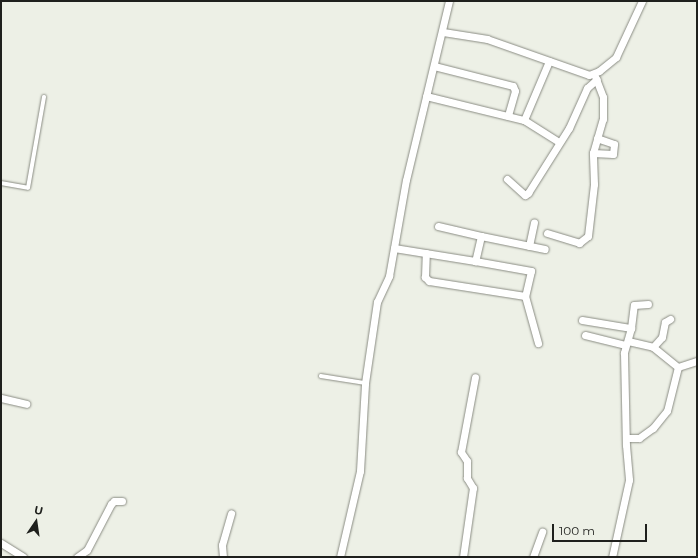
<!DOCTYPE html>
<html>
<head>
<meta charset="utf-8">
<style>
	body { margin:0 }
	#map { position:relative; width:698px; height:558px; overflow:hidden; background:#edf0e6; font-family:Montserrat,sans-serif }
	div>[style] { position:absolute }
	.roads { filter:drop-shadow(0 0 1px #8a8c83) drop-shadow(0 0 1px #8a8c83) }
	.lane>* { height:3.5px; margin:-1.75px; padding:0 1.75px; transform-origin:1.75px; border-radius:1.75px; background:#fff }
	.street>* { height:7px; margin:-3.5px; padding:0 3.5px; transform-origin:3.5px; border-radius:3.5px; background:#fff }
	span { translate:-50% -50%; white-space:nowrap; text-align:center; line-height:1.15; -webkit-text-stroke:3.5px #edf0e6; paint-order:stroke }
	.frame { position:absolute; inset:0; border:2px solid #1f201d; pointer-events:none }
	.north { position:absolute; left:16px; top:502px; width:40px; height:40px; -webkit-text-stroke:3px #edf0e6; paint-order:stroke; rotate:13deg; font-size:11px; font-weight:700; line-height:16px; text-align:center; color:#1f201d }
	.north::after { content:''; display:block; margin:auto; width:14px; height:18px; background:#1f201d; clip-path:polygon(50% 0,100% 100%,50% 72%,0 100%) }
	.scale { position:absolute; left:552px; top:524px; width:95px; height:18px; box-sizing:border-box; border:2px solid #1f201d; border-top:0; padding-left:5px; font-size:12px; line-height:14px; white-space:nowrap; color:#1f201d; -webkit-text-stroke:3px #edf0e6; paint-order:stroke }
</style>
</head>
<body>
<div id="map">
	<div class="roads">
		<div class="lane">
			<i style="left:1px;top:183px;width:27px;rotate:10deg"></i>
			<i style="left:28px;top:188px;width:92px;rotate:-80deg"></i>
			<i style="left:321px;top:376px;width:45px;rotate:9deg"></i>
		</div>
		<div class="street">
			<i style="left:443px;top:32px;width:45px;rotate:9deg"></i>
			<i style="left:487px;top:39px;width:108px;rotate:19.4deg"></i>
			<i style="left:589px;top:75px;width:11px;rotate:-22deg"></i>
			<i style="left:599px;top:71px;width:22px;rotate:-39deg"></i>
			<i style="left:616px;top:57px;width:62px;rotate:-65.1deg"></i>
			<i style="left:434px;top:66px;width:81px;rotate:14.2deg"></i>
			<i style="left:513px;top:86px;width:5px;rotate:68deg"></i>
			<i style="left:515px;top:91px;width:26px;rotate:106deg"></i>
			<i style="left:426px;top:96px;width:101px;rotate:13.8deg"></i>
			<i style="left:524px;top:120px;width:41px;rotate:32.2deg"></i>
			<i style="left:524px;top:120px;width:64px;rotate:-67deg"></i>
			<i style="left:593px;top:153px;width:20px;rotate:3deg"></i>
			<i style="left:613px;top:154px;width:10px;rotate:-84deg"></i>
			<i style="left:614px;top:144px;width:18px;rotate:-161deg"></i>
			<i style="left:507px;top:179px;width:24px;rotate:42deg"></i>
			<i style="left:525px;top:195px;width:4px;rotate:-34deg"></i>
			<i style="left:528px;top:193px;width:77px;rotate:-57.8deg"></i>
			<i style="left:569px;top:128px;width:44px;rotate:-65.8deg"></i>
			<i style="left:587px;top:88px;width:13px;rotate:-42deg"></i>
			<i style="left:438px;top:226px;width:44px;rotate:13.1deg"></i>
			<i style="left:481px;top:236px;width:26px;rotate:103deg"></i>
			<i style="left:547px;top:233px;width:34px;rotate:17deg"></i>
			<i style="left:579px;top:243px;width:11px;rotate:-38deg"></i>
			<i style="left:588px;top:236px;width:52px;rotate:-83.4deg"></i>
			<i style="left:594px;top:184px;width:31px;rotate:-92deg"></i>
			<i style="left:593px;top:153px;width:35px;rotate:-74deg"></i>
			<i style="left:603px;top:119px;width:22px;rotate:-90deg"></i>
			<i style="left:603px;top:97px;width:25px;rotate:-111deg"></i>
			<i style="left:481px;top:236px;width:65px;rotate:11.5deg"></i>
			<i style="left:529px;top:246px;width:24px;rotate:-78deg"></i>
			<i style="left:394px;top:248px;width:82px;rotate:9.1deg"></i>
			<i style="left:475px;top:261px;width:57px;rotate:10.1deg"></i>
			<i style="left:531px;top:271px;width:26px;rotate:103deg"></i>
			<i style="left:525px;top:296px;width:97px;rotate:-171.1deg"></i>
			<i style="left:429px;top:281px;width:6px;rotate:-135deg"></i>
			<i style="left:425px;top:277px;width:24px;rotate:-88deg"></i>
			<i style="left:525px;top:296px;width:49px;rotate:74.5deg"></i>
			<i style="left:582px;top:320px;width:50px;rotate:9.3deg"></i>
			<i style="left:631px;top:328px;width:26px;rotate:106deg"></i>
			<i style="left:624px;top:353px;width:92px;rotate:88.8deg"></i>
			<i style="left:626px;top:445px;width:35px;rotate:85deg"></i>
			<i style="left:629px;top:480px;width:79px;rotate:102.4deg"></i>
			<i style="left:631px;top:328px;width:23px;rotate:-83deg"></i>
			<i style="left:634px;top:305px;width:14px;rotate:-4deg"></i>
			<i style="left:585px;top:335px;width:41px;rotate:14deg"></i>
			<i style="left:628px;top:341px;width:26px;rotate:13deg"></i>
			<i style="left:653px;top:347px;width:32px;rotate:39deg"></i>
			<i style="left:678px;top:367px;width:20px;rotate:-18deg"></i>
			<i style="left:653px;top:347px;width:13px;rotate:-48deg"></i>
			<i style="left:662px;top:337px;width:15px;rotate:-79deg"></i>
			<i style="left:665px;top:322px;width:6px;rotate:-31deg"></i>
			<i style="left:1px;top:398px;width:26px;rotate:13deg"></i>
			<i style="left:626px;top:438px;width:13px"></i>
			<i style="left:639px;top:438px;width:17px;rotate:-36deg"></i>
			<i style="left:653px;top:428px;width:22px;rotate:-51deg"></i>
			<i style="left:667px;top:411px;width:45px;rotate:-76deg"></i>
			<i style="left:1px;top:543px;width:26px;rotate:32deg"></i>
			<i style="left:77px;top:557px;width:12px;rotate:-35deg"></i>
			<i style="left:87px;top:550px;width:52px;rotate:-62.4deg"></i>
			<i style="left:111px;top:504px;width:4px;rotate:-45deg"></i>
			<i style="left:114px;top:501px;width:8px"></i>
			<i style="left:223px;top:557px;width:12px;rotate:-95deg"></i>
			<i style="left:222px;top:545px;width:33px;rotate:-74deg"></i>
			<i style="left:340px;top:557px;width:88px;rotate:-76.9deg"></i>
			<i style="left:360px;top:471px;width:88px;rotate:-86.7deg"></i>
			<i style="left:365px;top:383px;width:82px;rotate:-81.6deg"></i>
			<i style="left:377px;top:302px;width:29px;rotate:-65deg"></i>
			<i style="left:389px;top:276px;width:97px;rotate:-80deg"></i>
			<i style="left:406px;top:180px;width:184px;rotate:-76.5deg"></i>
			<i style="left:463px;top:557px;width:70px;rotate:-81.8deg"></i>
			<i style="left:473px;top:488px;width:12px;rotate:-121deg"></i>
			<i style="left:467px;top:478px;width:17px;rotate:-90deg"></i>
			<i style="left:467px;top:461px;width:11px;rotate:-124deg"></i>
			<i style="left:461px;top:452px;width:76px;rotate:-79.4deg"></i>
			<i style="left:533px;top:557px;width:27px;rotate:-70deg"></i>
		</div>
	</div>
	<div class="frame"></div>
	<div class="north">U</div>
	<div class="scale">100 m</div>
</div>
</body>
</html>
